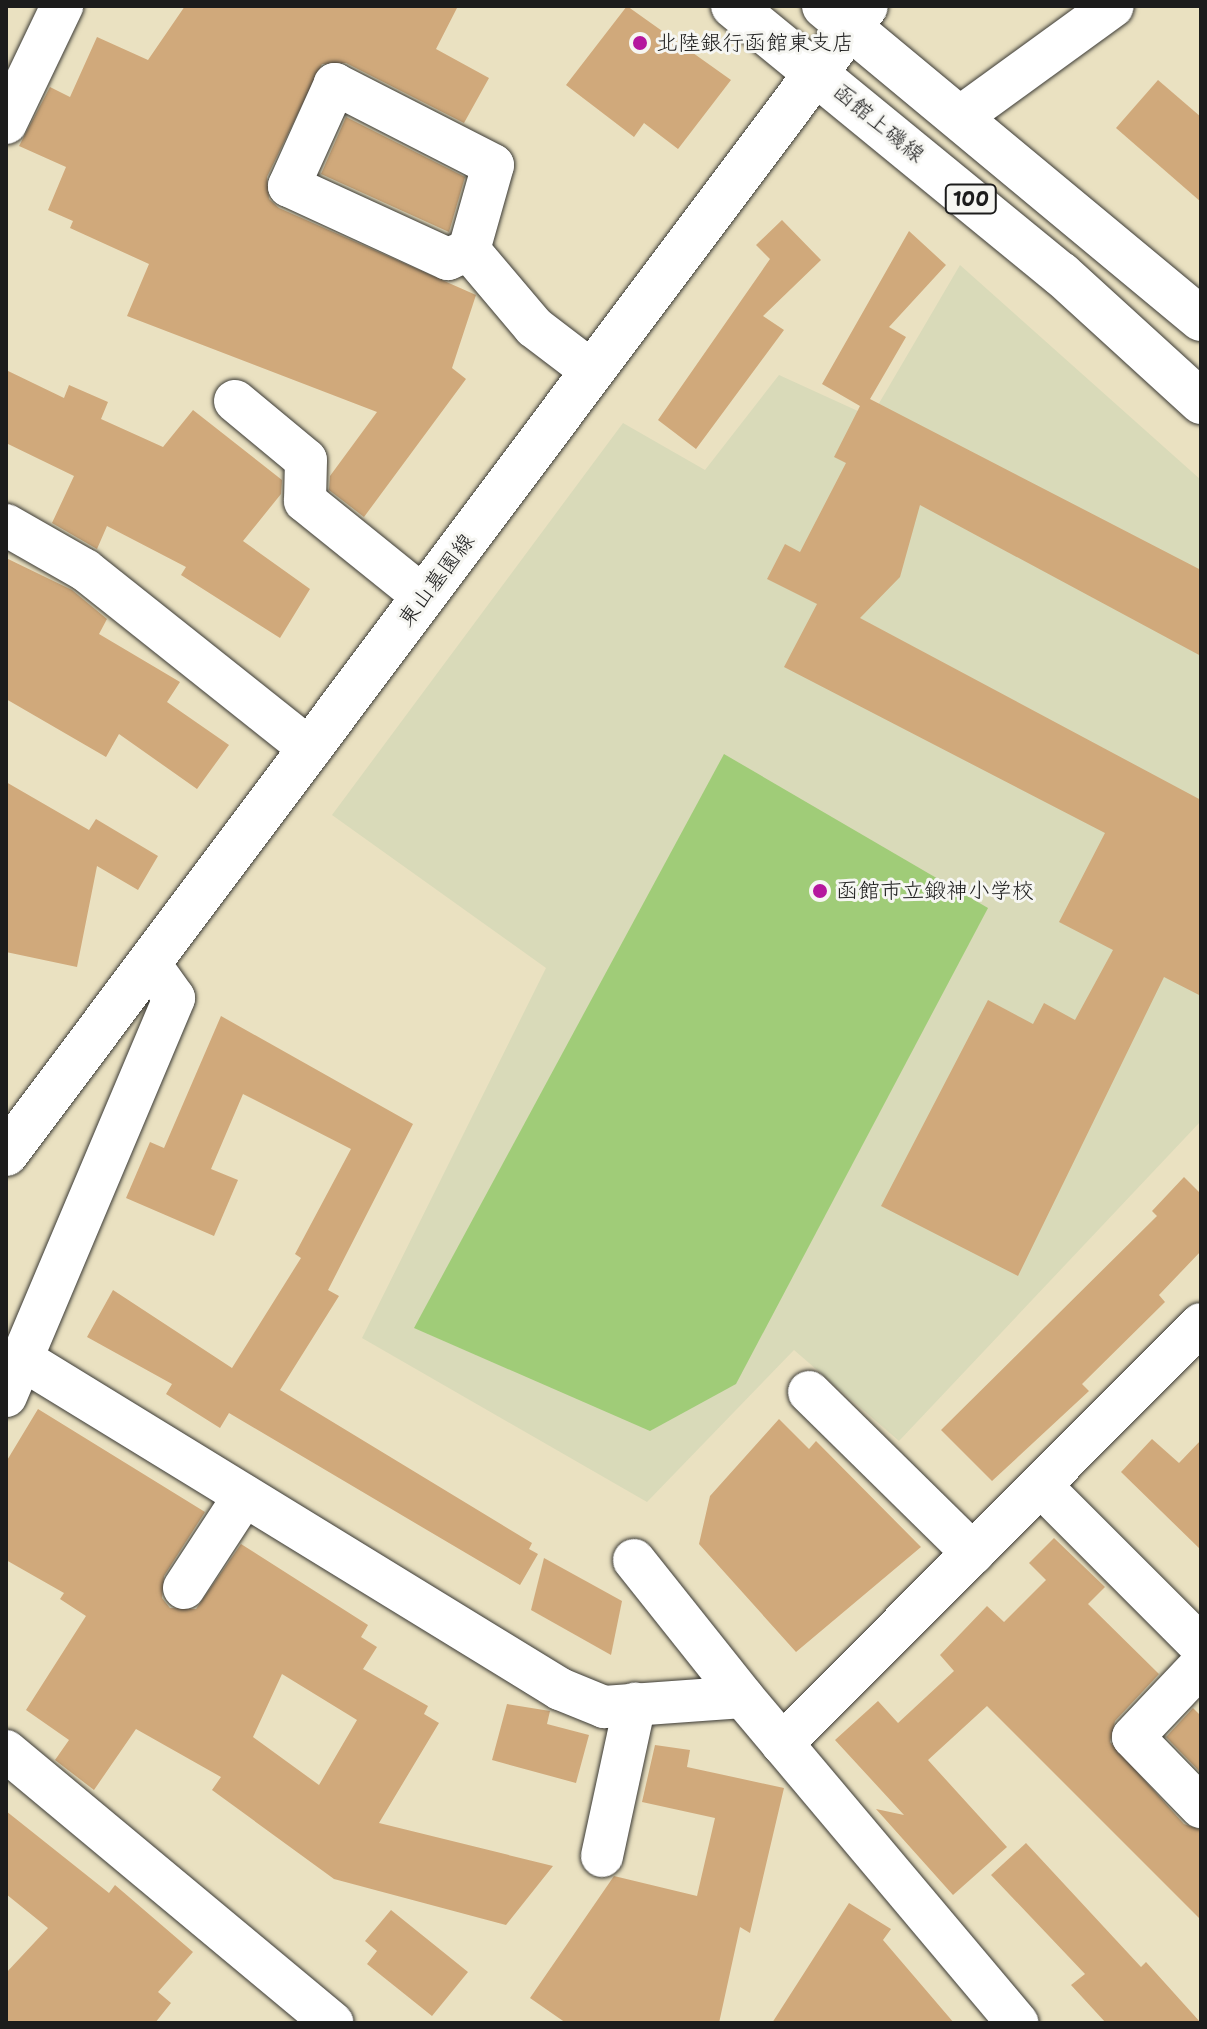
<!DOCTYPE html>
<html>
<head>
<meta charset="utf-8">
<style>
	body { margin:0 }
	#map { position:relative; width:1207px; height:2029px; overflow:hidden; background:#eae1c1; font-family:"Shantell Sans","Klee One",sans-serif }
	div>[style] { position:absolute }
	.built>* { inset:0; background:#d9dab9 }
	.green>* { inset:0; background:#a0cc78 }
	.building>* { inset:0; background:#d0a97b }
	.roads { filter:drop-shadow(0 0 2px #3b3a35) drop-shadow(0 0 2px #3b3a35) }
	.minor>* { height:42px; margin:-21px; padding:0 21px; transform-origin:21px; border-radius:21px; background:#fff }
	.tertiary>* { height:44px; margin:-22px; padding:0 22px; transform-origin:22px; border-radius:22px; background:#fff }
	.primary>* { height:44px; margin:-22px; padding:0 22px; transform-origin:22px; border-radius:22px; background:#fff }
	.dots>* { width:22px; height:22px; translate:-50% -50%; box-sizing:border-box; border:4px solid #f6f6f2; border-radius:50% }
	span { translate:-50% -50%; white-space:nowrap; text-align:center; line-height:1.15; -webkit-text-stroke:6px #f6f6f2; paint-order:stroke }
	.shield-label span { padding:2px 6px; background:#f6f6f2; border:2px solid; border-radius:6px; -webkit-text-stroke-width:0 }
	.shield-label { font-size:20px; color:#1c1c1c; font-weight:700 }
	.poi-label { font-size:22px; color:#1c1c1c }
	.left { translate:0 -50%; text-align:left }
	.street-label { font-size:22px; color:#1c1c1c }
	.frame { position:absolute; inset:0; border:8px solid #1c1c1c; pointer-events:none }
</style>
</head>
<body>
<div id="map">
	<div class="built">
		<i style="clip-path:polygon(960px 265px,1201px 480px,1201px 1121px,899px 1441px,794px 1350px,647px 1502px,362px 1338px,546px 968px,332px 815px,623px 423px,705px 470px,779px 375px,871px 417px)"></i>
	</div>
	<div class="green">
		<i style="clip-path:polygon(724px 754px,988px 908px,736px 1384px,650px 1431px,414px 1328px)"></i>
	</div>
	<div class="building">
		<i style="clip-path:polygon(185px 6px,458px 6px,436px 49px,489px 78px,464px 123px,346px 63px,322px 64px,267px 177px,269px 199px,279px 208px,476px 295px,452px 368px,466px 379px,364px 517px,329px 490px,330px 476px,377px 412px,127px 316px,149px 264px,70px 228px,73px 221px,48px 210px,66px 167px,19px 146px,50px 87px,70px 97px,97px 37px,148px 60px)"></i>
		<i style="clip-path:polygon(627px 6px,731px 80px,678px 149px,644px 123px,634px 137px,566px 85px)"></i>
		<i style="clip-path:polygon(1158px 80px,1201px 117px,1201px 202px,1116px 128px)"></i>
		<i style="clip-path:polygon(346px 117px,465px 177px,449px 232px,321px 174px)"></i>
		<i style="clip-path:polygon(782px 220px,821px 260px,763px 316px,784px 330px,696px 449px,658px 420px,770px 259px,756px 245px)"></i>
		<i style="clip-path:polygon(909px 231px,946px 265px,889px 327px,906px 337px,870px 399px,1201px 570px,1201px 656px,920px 505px,900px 577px,860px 618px,1201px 800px,1201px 996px,1164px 977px,1018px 1276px,881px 1206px,988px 1000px,1033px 1024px,1044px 1003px,1075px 1020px,1113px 950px,1059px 922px,1105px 833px,784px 667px,817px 604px,767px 579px,785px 544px,800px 552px,846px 463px,834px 457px,860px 406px,822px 384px)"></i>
		<i style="clip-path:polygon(6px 370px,64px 398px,69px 385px,108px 402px,101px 419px,163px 447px,193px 410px,282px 480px,281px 494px,243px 541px,310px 589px,280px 638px,181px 575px,186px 567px,107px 526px,97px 549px,52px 523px,74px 476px,6px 443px)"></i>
		<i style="clip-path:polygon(6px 558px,72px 590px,107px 619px,99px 634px,180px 682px,167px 702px,229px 745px,197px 789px,119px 734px,106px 757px,6px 699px)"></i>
		<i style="clip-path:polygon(6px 782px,89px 830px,96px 819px,158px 856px,138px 890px,97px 866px,77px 967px,6px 952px)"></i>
		<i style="clip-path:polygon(221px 1016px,413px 1124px,328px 1290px,339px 1296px,280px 1390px,532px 1543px,529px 1549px,538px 1554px,520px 1585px,229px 1413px,220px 1428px,166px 1394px,172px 1384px,87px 1337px,113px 1290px,232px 1368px,301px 1258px,295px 1254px,351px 1149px,243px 1094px,211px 1169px,238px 1180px,214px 1236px,126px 1198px,150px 1142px,164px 1148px)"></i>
		<i style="clip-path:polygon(1184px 1177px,1201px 1194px,1201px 1251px,1159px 1295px,1165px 1302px,1082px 1384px,1089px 1391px,992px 1481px,941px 1430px,1157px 1216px,1152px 1211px)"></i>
		<i style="clip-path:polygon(evenodd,38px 1409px,205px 1512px,164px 1576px,162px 1598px,170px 1608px,196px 1609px,241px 1544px,368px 1625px,361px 1637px,377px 1647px,363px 1669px,428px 1706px,424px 1714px,439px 1723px,379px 1823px,553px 1866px,506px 1925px,334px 1879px,212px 1790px,221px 1777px,136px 1729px,94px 1790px,55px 1760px,69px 1740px,26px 1710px,86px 1616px,60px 1599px,64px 1593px,6px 1560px,6px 1462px,38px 1409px,282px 1674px,357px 1720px,319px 1785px,253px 1737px,282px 1674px)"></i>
		<i style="clip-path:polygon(779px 1419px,809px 1449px,816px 1441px,921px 1547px,796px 1652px,699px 1544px,710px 1496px)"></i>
		<i style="clip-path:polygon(1152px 1439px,1179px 1463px,1201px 1440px,1201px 1550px,1121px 1472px)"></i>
		<i style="clip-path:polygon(1054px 1538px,1105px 1587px,1088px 1604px,1159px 1674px,1115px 1721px,1110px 1742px,1184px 1824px,1201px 1830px,1201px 1920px,987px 1706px,928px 1760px,1007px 1847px,953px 1895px,876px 1809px,904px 1815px,835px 1740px,878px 1701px,898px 1723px,954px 1671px,940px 1655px,987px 1606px,1004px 1622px,1046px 1580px,1029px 1563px)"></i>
		<i style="clip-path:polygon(544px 1558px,622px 1601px,611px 1655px,531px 1610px)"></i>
		<i style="clip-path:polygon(507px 1704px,550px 1711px,547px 1724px,589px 1735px,576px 1783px,492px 1760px)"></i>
		<i style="clip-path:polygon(1193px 1708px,1201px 1716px,1201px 1773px,1166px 1737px)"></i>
		<i style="clip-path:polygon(655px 1745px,690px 1750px,687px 1767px,784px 1788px,750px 1933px,740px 1927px,719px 2023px,566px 2023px,530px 1998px,614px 1876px,697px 1896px,715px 1818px,642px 1802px)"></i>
		<i style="clip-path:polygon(6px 1811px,109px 1893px,115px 1885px,193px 1952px,158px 1992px,171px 2003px,155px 2023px,6px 2023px,6px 1973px,48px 1928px,6px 1894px)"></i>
		<i style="clip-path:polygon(1026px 1843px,1141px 1967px,1146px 1962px,1201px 2023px,1106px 2023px,1071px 1985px,1085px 1974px,991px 1875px)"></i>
		<i style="clip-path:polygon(849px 1903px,891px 1929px,883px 1940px,954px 2023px,772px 2023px)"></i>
		<i style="clip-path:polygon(391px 1910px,468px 1972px,432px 2016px,367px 1964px,377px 1951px,365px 1941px)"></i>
	</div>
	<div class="roads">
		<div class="minor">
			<i style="left:963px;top:115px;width:185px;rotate:-36deg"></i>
			<i style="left:6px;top:123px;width:130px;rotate:-64.4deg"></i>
			<i style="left:469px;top:250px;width:88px;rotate:-74.2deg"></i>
			<i style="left:493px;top:165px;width:178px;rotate:-152.9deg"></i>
			<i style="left:335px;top:84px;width:112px;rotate:114.3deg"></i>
			<i style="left:289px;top:186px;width:175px;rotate:24.7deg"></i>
			<i style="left:448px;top:259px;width:23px;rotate:-23deg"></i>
			<i style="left:469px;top:250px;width:101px;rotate:49.8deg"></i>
			<i style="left:534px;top:327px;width:74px;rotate:37.3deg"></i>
			<i style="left:235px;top:401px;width:92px;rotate:39.7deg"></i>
			<i style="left:306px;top:460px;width:41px;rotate:91.4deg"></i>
			<i style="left:305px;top:501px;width:153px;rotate:38.9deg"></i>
			<i style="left:6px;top:525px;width:91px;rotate:29.7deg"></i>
			<i style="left:85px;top:570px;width:288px;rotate:38.5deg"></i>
			<i style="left:25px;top:1361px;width:628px;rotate:31.51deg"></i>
			<i style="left:560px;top:1689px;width:48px;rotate:22.2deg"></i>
			<i style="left:604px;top:1707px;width:139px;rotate:-4.1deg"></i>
			<i style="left:743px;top:1697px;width:426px;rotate:49.9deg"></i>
			<i style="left:809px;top:1392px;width:230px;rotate:44.5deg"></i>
			<i style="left:6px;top:1396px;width:432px;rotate:-67.1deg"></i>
			<i style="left:174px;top:998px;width:43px;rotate:-125.5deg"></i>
			<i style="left:1041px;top:1486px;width:226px;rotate:45deg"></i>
			<i style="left:634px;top:1560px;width:175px;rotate:51.5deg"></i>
			<i style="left:184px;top:1588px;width:110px;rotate:-56.9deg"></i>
			<i style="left:1201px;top:1665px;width:99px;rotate:133.4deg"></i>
			<i style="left:1133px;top:1737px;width:98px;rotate:45.8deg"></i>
			<i style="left:782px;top:1744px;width:593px;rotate:-45.07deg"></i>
			<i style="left:6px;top:1751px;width:425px;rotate:39.8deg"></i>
			<i style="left:602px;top:1856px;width:156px;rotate:-77.8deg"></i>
		</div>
		<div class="tertiary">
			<i style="left:6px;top:1154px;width:1434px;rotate:-53.16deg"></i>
		</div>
		<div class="primary">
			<i style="left:733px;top:6px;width:424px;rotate:39.3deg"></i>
			<i style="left:1061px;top:274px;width:190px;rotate:42.4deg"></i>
			<i style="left:824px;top:6px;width:490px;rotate:39.7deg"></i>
		</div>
	</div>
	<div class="dots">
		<i style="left:640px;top:43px;background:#b5179e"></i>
		<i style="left:820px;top:891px;background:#b5179e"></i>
	</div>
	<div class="shield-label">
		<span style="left:971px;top:199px">100</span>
	</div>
	<div class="poi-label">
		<span class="left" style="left:656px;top:43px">北陸銀行函館東支店</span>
		<span class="left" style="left:836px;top:891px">函館市立鍛神小学校</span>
	</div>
	<div class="street-label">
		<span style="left:879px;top:123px;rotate:39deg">函館上磯線</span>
		<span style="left:436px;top:580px;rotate:-53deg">東山墓園線</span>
	</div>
	<div class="frame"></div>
</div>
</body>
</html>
